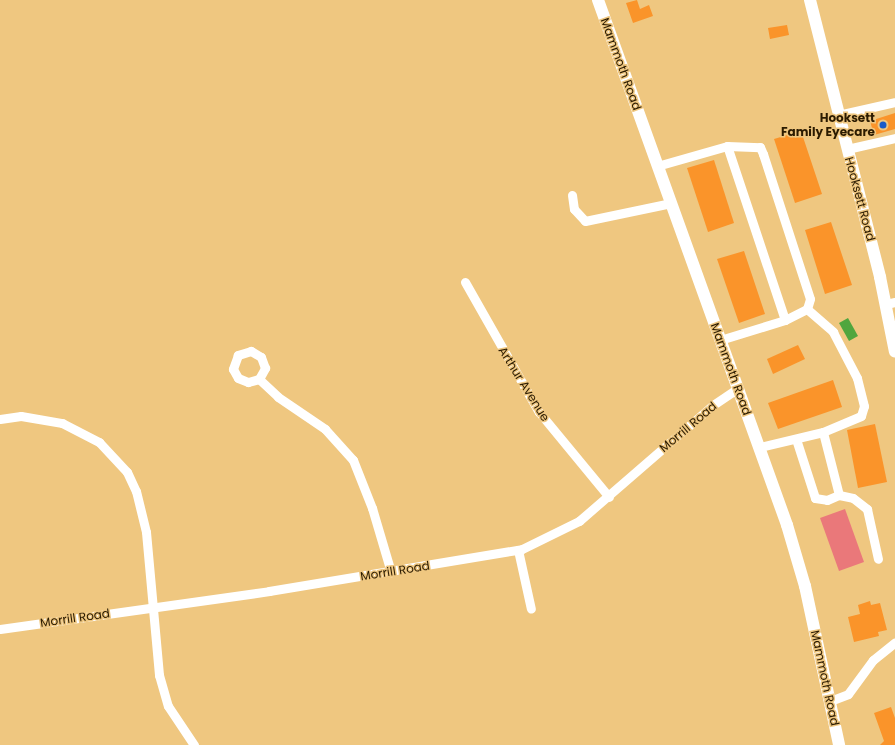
<!DOCTYPE html>
<html>
<head>
<meta charset="utf-8">
<style>
	body { margin:0 }
	#map { position:relative; width:895px; height:745px; overflow:hidden; background:#efc780; font-family:Poppins,sans-serif }
	div>[style] { position:absolute }
	.green>* { inset:0; background:#ea787a }
	.water>* { inset:0; background:#50a63e }
	.building>* { inset:0; background:#fa942a }
	.minor>* { height:9px; margin:-4.5px; padding:0 4.5px; transform-origin:4.5px; border-radius:4.5px; background:#fff }
	.major>* { height:12px; margin:-6px; padding:0 6px; transform-origin:6px; border-radius:6px; background:#fff }
	.dots>* { width:11px; height:11px; translate:-50% -50%; box-sizing:border-box; border:2px solid #efc780; border-radius:50% }
	span { translate:-50% -50%; white-space:nowrap; text-align:center; line-height:1.15; -webkit-text-stroke:3px #efc780; paint-order:stroke }
	.street-label { font-size:12px; color:#2b1b00 }
	.poi-label { font-size:12px; color:#2b1b00; font-weight:700 }
	.right { translate:-100% -50%; text-align:right }
</style>
</head>
<body>
<div id="map">
	<div class="green">
		<i style="clip-path:polygon(845px 509px,864px 562px,839px 571px,820px 518px)"></i>
	</div>
	<div class="water">
		<i style="clip-path:polygon(848px 318px,858px 336px,849px 341px,839px 323px)"></i>
	</div>
	<div class="building">
		<i style="clip-path:polygon(637px 0,640px 9px,649px 5px,653px 16px,633px 23px,626px 3px)"></i>
		<i style="clip-path:polygon(787px 25px,789px 35px,770px 39px,768px 28px)"></i>
		<i style="clip-path:polygon(895px 113px,895px 129px,874px 135px,870px 121px)"></i>
		<i style="clip-path:polygon(801px 131px,822px 194px,795px 203px,774px 139px)"></i>
		<i style="clip-path:polygon(714px 160px,734px 223px,708px 232px,687px 168px)"></i>
		<i style="clip-path:polygon(831px 222px,852px 285px,825px 294px,805px 230px)"></i>
		<i style="clip-path:polygon(744px 251px,765px 314px,739px 323px,717px 259px)"></i>
		<i style="clip-path:polygon(798px 345px,805px 359px,773px 374px,767px 359px)"></i>
		<i style="clip-path:polygon(833px 380px,842px 407px,778px 429px,768px 403px)"></i>
		<i style="clip-path:polygon(875px 424px,887px 482px,858px 488px,847px 430px)"></i>
		<i style="clip-path:polygon(870px 601px,871px 605px,880px 603px,887px 630px,878px 632px,879px 636px,854px 642px,848px 617px,860px 614px,858px 605px)"></i>
		<i style="clip-path:polygon(891px 707px,895px 718px,895px 745px,880px 745px,884px 741px,874px 713px)"></i>
	</div>
	<div class="minor">
		<i style="left:838px;top:115px;width:58px;rotate:-12.8deg"></i>
		<i style="left:847px;top:149px;width:49px;rotate:-12.9deg"></i>
		<i style="left:657px;top:166px;width:73px;rotate:-15.9deg"></i>
		<i style="left:572px;top:195px;width:14px;rotate:82deg"></i>
		<i style="left:574px;top:209px;width:16px;rotate:47deg"></i>
		<i style="left:585px;top:221px;width:88px;rotate:-11.8deg"></i>
		<i style="left:465px;top:282px;width:150px;rotate:60.4deg"></i>
		<i style="left:539px;top:412px;width:110px;rotate:50.5deg"></i>
		<i style="left:886px;top:304px;width:9px;rotate:-13deg"></i>
		<i style="left:785px;top:320px;width:183px;rotate:-108.4deg"></i>
		<i style="left:727px;top:146px;width:33px;rotate:2deg"></i>
		<i style="left:760px;top:147px;width:8px;rotate:67deg"></i>
		<i style="left:763px;top:154px;width:152px;rotate:72deg"></i>
		<i style="left:810px;top:299px;width:10px;rotate:107deg"></i>
		<i style="left:720px;top:340px;width:68px;rotate:-17.1deg"></i>
		<i style="left:785px;top:320px;width:25px;rotate:-27deg"></i>
		<i style="left:807px;top:309px;width:35px;rotate:41deg"></i>
		<i style="left:833px;top:332px;width:52px;rotate:62.4deg"></i>
		<i style="left:857px;top:378px;width:29px;rotate:76deg"></i>
		<i style="left:864px;top:406px;width:10px;rotate:107deg"></i>
		<i style="left:861px;top:416px;width:41px;rotate:157.2deg"></i>
		<i style="left:823px;top:432px;width:65px;rotate:166.6deg"></i>
		<i style="left:259px;top:379px;width:13px;rotate:-61deg"></i>
		<i style="left:265px;top:368px;width:12px;rotate:-110deg"></i>
		<i style="left:261px;top:357px;width:12px;rotate:-149deg"></i>
		<i style="left:251px;top:351px;width:14px;rotate:163deg"></i>
		<i style="left:238px;top:355px;width:15px;rotate:110deg"></i>
		<i style="left:233px;top:369px;width:10px;rotate:61deg"></i>
		<i style="left:238px;top:378px;width:11px;rotate:22deg"></i>
		<i style="left:248px;top:382px;width:11px;rotate:-15deg"></i>
		<i style="left:259px;top:379px;width:26px;rotate:43deg"></i>
		<i style="left:278px;top:397px;width:57px;rotate:34.2deg"></i>
		<i style="left:325px;top:429px;width:42px;rotate:47.9deg"></i>
		<i style="left:353px;top:460px;width:52px;rotate:68.4deg"></i>
		<i style="left:372px;top:508px;width:67px;rotate:73.5deg"></i>
		<i style="left:0;top:419px;width:21px;rotate:-8deg"></i>
		<i style="left:21px;top:416px;width:42px;rotate:9.7deg"></i>
		<i style="left:62px;top:423px;width:42px;rotate:27.2deg"></i>
		<i style="left:99px;top:442px;width:41px;rotate:47deg"></i>
		<i style="left:127px;top:472px;width:21px;rotate:65deg"></i>
		<i style="left:136px;top:491px;width:42px;rotate:76.3deg"></i>
		<i style="left:146px;top:532px;width:144px;rotate:84.8deg"></i>
		<i style="left:159px;top:675px;width:32px;rotate:74deg"></i>
		<i style="left:168px;top:706px;width:47px;rotate:56.3deg"></i>
		<i style="left:796px;top:439px;width:62px;rotate:72.1deg"></i>
		<i style="left:815px;top:498px;width:12px;rotate:9deg"></i>
		<i style="left:827px;top:500px;width:13px;rotate:-23deg"></i>
		<i style="left:839px;top:495px;width:65px;rotate:-104.3deg"></i>
		<i style="left:839px;top:495px;width:14px;rotate:12deg"></i>
		<i style="left:853px;top:498px;width:18px;rotate:38deg"></i>
		<i style="left:867px;top:509px;width:51px;rotate:77.6deg"></i>
		<i style="left:518px;top:550px;width:60px;rotate:77.6deg"></i>
		<i style="left:0;top:629px;width:272px;rotate:-8deg"></i>
		<i style="left:269px;top:591px;width:256px;rotate:-9.4deg"></i>
		<i style="left:522px;top:549px;width:64px;rotate:-26.2deg"></i>
		<i style="left:579px;top:521px;width:177px;rotate:-40.9deg"></i>
		<i style="left:713px;top:405px;width:30px;rotate:-34deg"></i>
		<i style="left:830px;top:701px;width:19px;rotate:-21deg"></i>
		<i style="left:848px;top:694px;width:42px;rotate:-53.7deg"></i>
		<i style="left:873px;top:660px;width:28px;rotate:-39deg"></i>
	</div>
	<div class="major">
		<i style="left:598px;top:0;width:558px;rotate:70.2deg"></i>
		<i style="left:787px;top:525px;width:64px;rotate:73.6deg"></i>
		<i style="left:805px;top:586px;width:163px;rotate:77.9deg"></i>
		<i style="left:810px;top:0;width:286px;rotate:75.8deg"></i>
		<i style="left:880px;top:277px;width:76px;rotate:78.7deg"></i>
	</div>
	<div class="dots">
		<i style="left:883px;top:125px;background:#1b5bc7"></i>
	</div>
	<div class="street-label">
		<span style="left:621px;top:64px;rotate:70deg">Mammoth Road</span>
		<span style="left:860px;top:199px;rotate:75deg">Hooksett Road</span>
		<span style="left:731px;top:369px;rotate:70deg">Mammoth Road</span>
		<span style="left:524px;top:384px;rotate:58deg">Arthur Avenue</span>
		<span style="left:688px;top:427px;rotate:-40deg">Morrill Road</span>
		<span style="left:395px;top:571px;rotate:-9deg">Morrill Road</span>
		<span style="left:75px;top:618px;rotate:-8deg">Morrill Road</span>
		<span style="left:825px;top:678px;rotate:78deg">Mammoth Road</span>
	</div>
	<div class="poi-label">
		<span class="right" style="left:875px;top:125px">Hooksett<br>Family Eyecare</span>
	</div>
</div>
</body>
</html>
